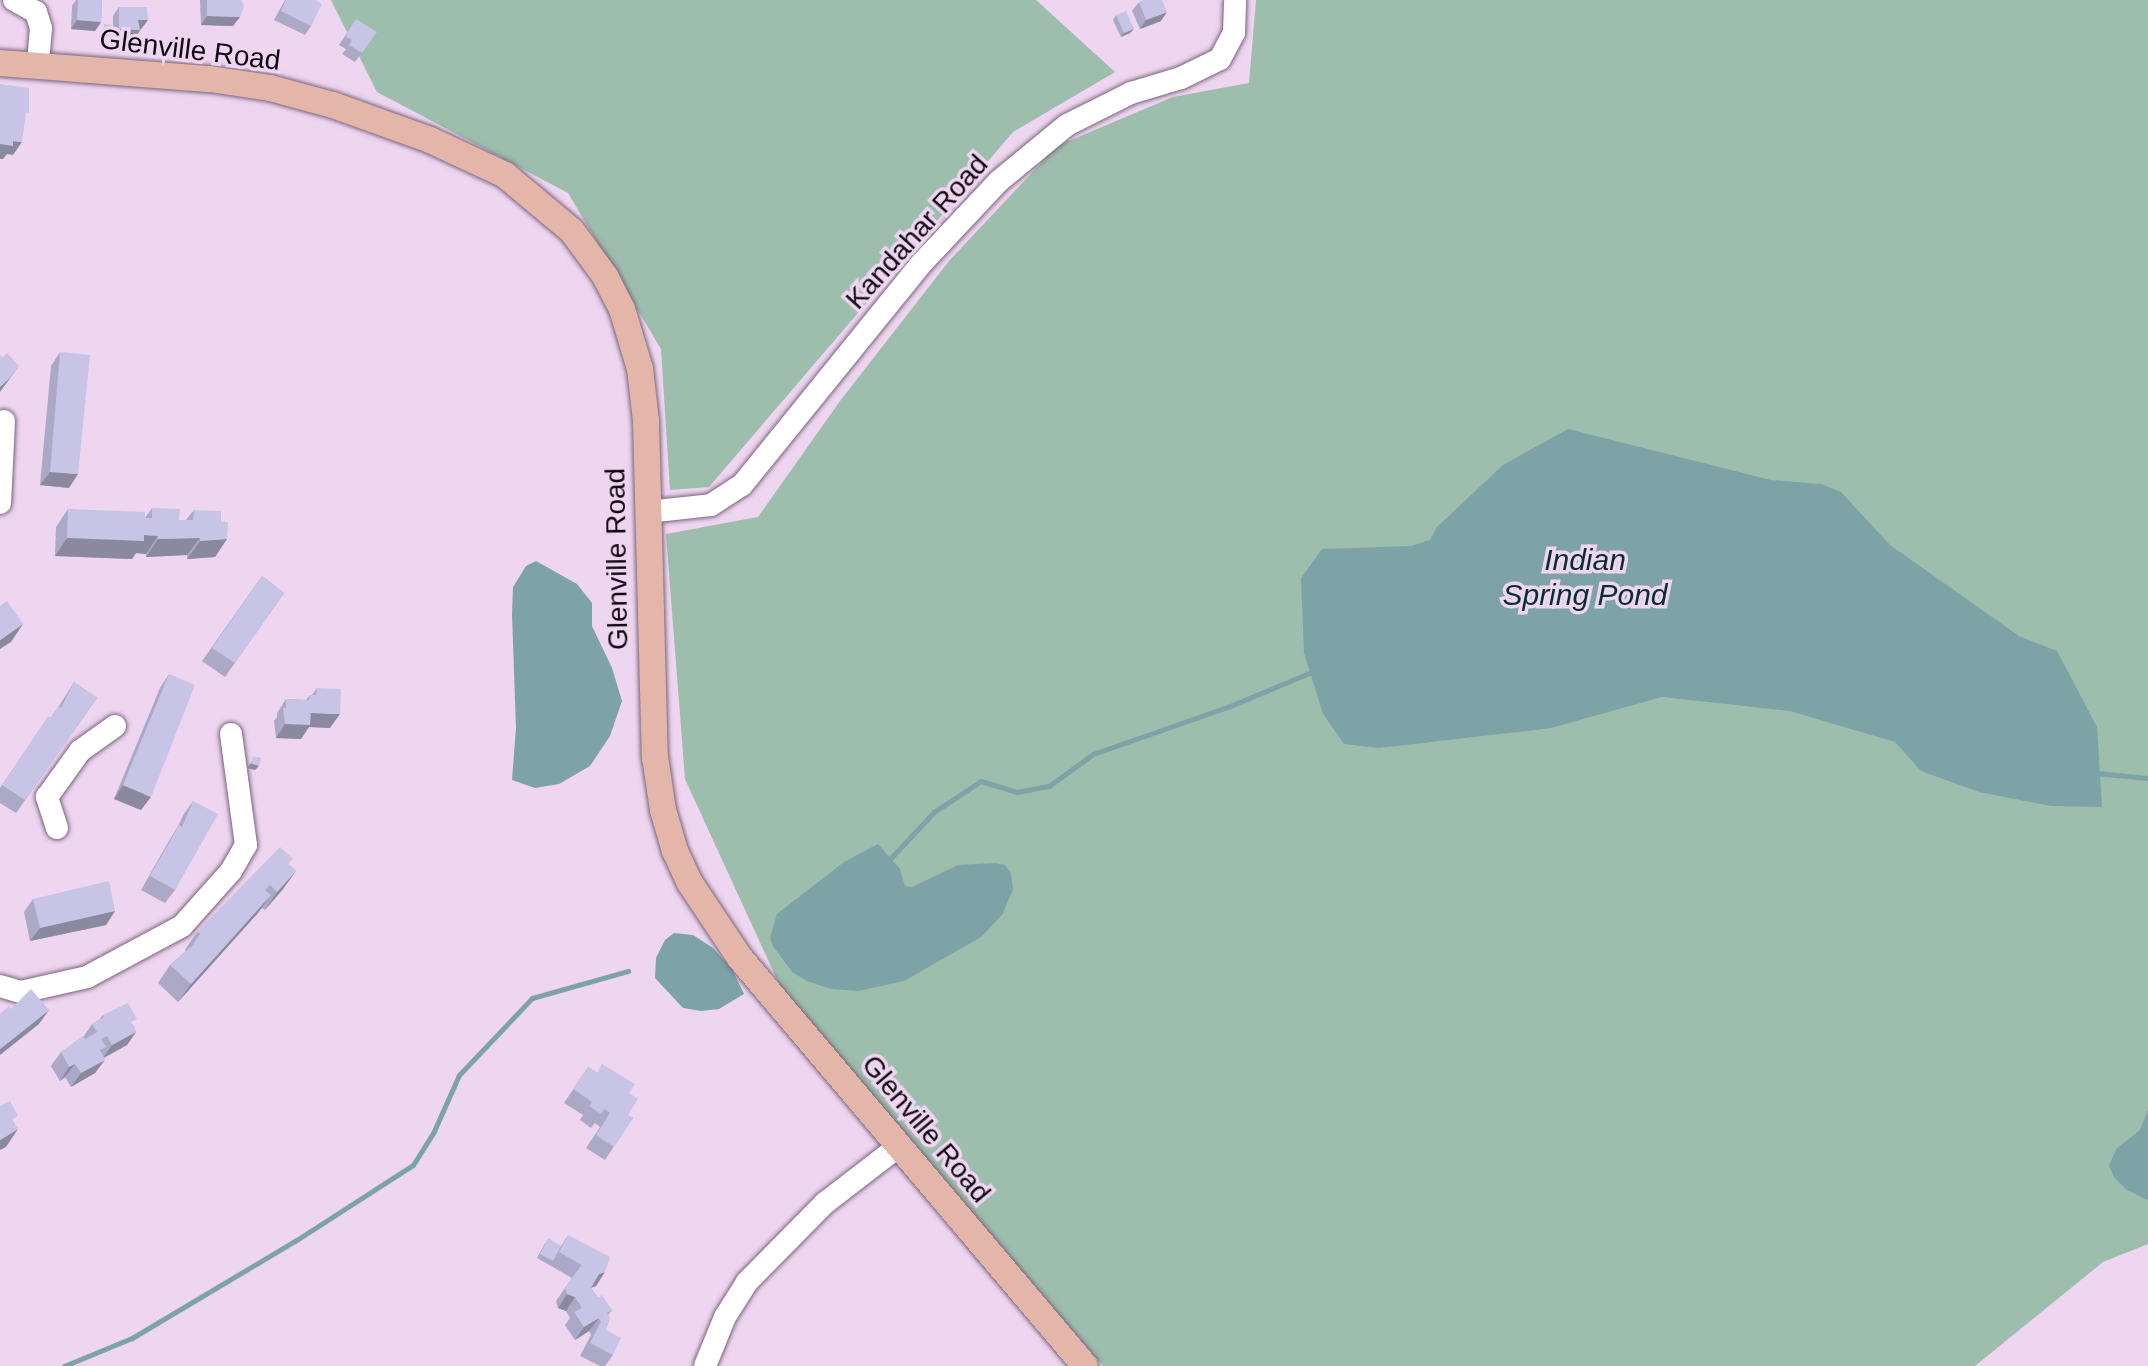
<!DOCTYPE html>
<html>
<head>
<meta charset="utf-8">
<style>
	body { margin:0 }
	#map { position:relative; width:2148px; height:1366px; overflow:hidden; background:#eed5f0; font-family:Arial,sans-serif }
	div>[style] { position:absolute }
	.green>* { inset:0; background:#9dbdad }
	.water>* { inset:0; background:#7da3a7 }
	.stream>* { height:5px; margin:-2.5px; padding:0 2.5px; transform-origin:2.5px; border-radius:2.5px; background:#7da3a7 }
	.roads { filter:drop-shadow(0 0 2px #7a647c) drop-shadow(0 0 2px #7a647c) }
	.minor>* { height:22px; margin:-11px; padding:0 11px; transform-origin:11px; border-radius:11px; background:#fff }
	.major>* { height:26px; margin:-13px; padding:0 13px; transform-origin:13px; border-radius:13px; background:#e3b6a9 }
	.wall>* { inset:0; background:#aba9c5 }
	.shaded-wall>* { inset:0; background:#8b89a0 }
	.building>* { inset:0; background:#c7c4e5 }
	span { translate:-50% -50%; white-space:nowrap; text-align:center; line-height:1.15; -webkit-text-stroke:7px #eed5f0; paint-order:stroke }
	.street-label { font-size:28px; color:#110912 }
	.water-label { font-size:30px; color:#072f33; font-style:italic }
</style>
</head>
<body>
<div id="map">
	<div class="green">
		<i style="clip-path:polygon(331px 0,1036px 0,1115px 72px,1013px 132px,709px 487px,670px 490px,661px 349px,568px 193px,377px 92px)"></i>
		<i style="clip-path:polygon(1256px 0,2148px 0,2148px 1244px,2103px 1262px,1975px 1366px,1103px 1366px,780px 986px,685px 779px,666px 534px,758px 517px,840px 401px,949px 261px,1057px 146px,1173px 97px,1249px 83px)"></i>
	</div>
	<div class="water">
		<i style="clip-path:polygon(1568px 429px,1771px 480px,1821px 484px,1841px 492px,1890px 545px,2019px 636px,2057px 651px,2097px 727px,2102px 807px,2051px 806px,1979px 792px,1921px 771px,1895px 742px,1790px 711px,1662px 697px,1551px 728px,1379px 748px,1344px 744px,1323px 714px,1304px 653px,1301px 578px,1322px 549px,1411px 546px,1430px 540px,1437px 527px,1503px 465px)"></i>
		<i style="clip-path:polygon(536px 561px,577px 584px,592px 603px,592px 626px,612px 668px,622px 701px,610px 736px,590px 766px,559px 784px,535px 788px,512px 780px,516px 728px,512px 614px,513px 587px,526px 566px)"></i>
		<i style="clip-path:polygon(878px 844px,900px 869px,905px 886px,912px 887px,958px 865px,996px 863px,1005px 865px,1011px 873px,1013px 890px,1002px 915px,981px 937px,904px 981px,858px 991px,831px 989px,807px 981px,792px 972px,773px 946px,770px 938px,777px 914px,844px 862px)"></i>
		<i style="clip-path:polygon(674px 933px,693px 935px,713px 948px,732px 969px,744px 994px,719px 1009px,701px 1011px,683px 1008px,655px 978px,656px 958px,665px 940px)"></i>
		<i style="clip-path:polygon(2148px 1110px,2148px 1200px,2127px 1190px,2114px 1177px,2109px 1166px,2116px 1149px,2140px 1130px)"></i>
	</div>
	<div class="stream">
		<i style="left:2096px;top:773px;width:52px;rotate:5.5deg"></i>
		<i style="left:887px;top:862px;width:69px;rotate:-46.8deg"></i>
		<i style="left:934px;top:812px;width:56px;rotate:-33.4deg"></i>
		<i style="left:981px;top:781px;width:38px;rotate:17deg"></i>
		<i style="left:1017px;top:792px;width:33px;rotate:-11deg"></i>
		<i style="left:1049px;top:786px;width:54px;rotate:-36deg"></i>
		<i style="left:1093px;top:754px;width:145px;rotate:-19.3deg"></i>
		<i style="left:1230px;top:706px;width:91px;rotate:-22.6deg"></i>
		<i style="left:64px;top:1366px;width:74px;rotate:-22.4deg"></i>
		<i style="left:132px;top:1338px;width:190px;rotate:-30.8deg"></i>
		<i style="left:295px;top:1241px;width:140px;rotate:-32.8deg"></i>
		<i style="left:413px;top:1165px;width:40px;rotate:-58deg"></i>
		<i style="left:434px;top:1131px;width:61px;rotate:-65.9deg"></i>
		<i style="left:459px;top:1075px;width:106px;rotate:-46.5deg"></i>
		<i style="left:532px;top:998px;width:100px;rotate:-15.7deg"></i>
	</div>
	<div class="roads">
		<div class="minor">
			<i style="left:14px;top:0;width:25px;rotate:29deg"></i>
			<i style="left:36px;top:12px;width:17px;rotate:73deg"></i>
			<i style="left:41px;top:28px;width:38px;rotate:95deg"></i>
			<i style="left:0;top:503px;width:82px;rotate:-87.2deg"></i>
			<i style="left:647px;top:512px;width:64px;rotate:-6.2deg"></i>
			<i style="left:711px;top:505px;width:37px;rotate:-33deg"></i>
			<i style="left:742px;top:485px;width:283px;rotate:-51deg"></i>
			<i style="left:920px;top:265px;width:115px;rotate:-46.8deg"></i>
			<i style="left:999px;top:181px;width:88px;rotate:-39.5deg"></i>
			<i style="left:1067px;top:125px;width:72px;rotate:-26.6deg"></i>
			<i style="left:1131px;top:93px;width:52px;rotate:-16.7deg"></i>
			<i style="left:1181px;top:78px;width:43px;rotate:-26deg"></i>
			<i style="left:1220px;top:59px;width:30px;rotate:-62deg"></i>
			<i style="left:1234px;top:33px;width:31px;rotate:-88deg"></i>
			<i style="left:57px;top:828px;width:33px;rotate:-108deg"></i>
			<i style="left:47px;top:797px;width:57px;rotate:-54.3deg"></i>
			<i style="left:80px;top:751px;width:43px;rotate:-35.5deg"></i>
			<i style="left:0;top:986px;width:22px;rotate:16deg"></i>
			<i style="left:21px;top:992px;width:68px;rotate:-12.8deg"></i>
			<i style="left:87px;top:977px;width:108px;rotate:-28.2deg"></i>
			<i style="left:182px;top:926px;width:74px;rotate:-48.3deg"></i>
			<i style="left:231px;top:871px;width:30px;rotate:-60deg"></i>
			<i style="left:246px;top:845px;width:112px;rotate:-97.7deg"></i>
			<i style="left:705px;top:1366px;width:53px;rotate:-67.8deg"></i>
			<i style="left:725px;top:1317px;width:41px;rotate:-57.8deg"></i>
			<i style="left:747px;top:1282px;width:111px;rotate:-45.4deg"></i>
			<i style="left:825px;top:1203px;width:93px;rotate:-37.6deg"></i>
		</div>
		<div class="major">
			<i style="left:0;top:63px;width:211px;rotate:4.4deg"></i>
			<i style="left:210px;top:79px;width:61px;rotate:8.5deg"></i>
			<i style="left:270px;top:88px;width:65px;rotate:15.1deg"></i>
			<i style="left:333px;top:105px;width:103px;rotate:19.8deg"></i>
			<i style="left:430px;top:140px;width:83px;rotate:25deg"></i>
			<i style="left:505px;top:175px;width:87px;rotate:39.9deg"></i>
			<i style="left:572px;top:231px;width:56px;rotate:53.7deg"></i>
			<i style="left:605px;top:276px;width:37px;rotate:63deg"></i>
			<i style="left:622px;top:309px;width:63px;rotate:73.3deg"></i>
			<i style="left:640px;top:369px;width:52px;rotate:83.4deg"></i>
			<i style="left:646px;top:421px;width:336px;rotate:88.5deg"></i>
			<i style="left:655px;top:757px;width:54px;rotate:81.4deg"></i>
			<i style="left:663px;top:810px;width:43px;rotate:73.7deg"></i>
			<i style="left:675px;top:851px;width:35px;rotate:65deg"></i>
			<i style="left:690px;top:883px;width:90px;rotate:56.3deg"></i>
			<i style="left:740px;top:958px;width:534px;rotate:49.78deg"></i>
		</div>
	</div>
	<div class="wall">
		<i style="clip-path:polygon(76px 0,102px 0,101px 22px,95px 31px,71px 29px,72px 6px)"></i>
		<i style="clip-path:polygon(200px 0,241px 0,233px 26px,201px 25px)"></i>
		<i style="clip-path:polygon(285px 0,315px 0,311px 26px,305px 35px,274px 20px)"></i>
		<i style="clip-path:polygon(1139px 2px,1161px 21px,1140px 29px,1132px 11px)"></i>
		<i style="clip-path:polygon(119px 7px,148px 20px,134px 39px,113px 38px,113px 16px)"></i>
		<i style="clip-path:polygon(1116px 15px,1134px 29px,1130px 33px,1121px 37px,1113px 20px)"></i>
		<i style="clip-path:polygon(356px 19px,377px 32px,355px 62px,342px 54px,346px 49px,339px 45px)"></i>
		<i style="clip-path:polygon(60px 352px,69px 488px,40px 485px,51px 366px)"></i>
		<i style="clip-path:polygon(152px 508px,179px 520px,186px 520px,194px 510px,221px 522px,227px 539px,215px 557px,187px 559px,187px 555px,146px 557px,146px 554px,136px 553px,132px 559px,55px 556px,56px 527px,68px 509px,145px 518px)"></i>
		<i style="clip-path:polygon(262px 576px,284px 593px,225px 677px,202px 661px)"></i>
		<i style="clip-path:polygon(169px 674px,141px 810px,114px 799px,160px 688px)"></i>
		<i style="clip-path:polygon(74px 682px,97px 698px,16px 813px,0 803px,0 788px,48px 717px,50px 718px,59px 706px)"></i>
		<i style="clip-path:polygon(317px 688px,330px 728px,309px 727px,301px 739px,276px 738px,274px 721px,277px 717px,277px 713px,286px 699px,306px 700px,310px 695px,312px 695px)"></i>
		<i style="clip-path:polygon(193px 801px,175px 890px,165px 903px,141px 890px,170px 839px,178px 826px,184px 814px)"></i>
		<i style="clip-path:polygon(289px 865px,296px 871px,283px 889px,265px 910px,262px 908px,178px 1002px,158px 983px,170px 965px,186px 951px,185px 950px,197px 932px)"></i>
		<i style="clip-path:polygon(33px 899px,115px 911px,106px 925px,30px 941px,24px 912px)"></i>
		<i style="clip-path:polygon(103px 1015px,133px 1025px,136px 1032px,127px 1045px,104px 1058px,95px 1073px,71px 1087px,65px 1077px,60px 1081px,51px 1066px,61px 1052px,84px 1036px,92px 1024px,99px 1020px)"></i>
		<i style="clip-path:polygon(588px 1067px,629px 1093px,628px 1115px,633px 1118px,605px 1160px,586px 1148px,600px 1127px,595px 1123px,591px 1128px,580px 1120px,583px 1115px,564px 1103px)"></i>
		<i style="clip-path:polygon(568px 1235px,596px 1286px,591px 1288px,598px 1298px,612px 1310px,608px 1315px,606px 1330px,613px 1355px,605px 1366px,600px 1366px,580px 1356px,591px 1335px,589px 1331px,575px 1340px,565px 1325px,570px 1318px,566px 1311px,558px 1308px,556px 1301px,572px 1278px,537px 1258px,545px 1243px,561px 1246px)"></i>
	</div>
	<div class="shaded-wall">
		<i style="clip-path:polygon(1167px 12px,1161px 21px,1140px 29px,1146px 20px)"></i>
		<i style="clip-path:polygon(207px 16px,240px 17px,233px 26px,201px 25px)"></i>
		<i style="clip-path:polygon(77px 20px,101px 22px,95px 31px,71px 29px)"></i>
		<i style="clip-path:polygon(138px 20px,148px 20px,141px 29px,132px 29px)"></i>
		<i style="clip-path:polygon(119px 29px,140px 30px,134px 39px,113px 38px)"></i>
		<i style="clip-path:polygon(1134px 29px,1130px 33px,1121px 37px,1124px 33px)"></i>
		<i style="clip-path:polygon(103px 32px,111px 32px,108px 37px,100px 36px)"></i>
		<i style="clip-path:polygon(13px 141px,22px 142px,13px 155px,7px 154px,3px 159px,0 159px,0 144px)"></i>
		<i style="clip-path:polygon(19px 366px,0 392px,0 387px)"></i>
		<i style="clip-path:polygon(50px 472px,78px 474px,69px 488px,40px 485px)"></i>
		<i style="clip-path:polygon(144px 535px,158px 536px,146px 554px,136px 553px,132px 559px,55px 556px,67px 538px)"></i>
		<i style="clip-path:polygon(200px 538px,187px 555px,146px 557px,158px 539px)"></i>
		<i style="clip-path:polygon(227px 539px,215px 557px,187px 559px,200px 541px)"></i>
		<i style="clip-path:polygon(23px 624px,11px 642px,0 649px,0 640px)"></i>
		<i style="clip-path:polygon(311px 713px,340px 714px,330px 728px,309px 727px,301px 739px,276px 738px,285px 724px)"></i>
		<i style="clip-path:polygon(251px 763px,259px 766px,255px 770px,247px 768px)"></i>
		<i style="clip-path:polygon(123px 785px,151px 797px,141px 810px,114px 799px)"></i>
		<i style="clip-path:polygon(296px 871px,283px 889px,265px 910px,277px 892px)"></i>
		<i style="clip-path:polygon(271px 895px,258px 913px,178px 1002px,191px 984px)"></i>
		<i style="clip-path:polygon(115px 911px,106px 925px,30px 941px,40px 928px)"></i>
		<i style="clip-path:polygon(49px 1010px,39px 1024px,0 1055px,0 1049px)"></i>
		<i style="clip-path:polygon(136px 1032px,127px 1045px,103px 1058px,112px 1045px)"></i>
		<i style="clip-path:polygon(105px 1060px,95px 1073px,71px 1087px,81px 1073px)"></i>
		<i style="clip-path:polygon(75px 1064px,65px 1077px,60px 1081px,69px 1067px)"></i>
		<i style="clip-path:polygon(18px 1129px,6px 1147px,0 1150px,0 1140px)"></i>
		<i style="clip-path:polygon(605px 1272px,596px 1286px,589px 1288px,599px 1274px)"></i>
		<i style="clip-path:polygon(567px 1294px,575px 1297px,566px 1311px,558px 1308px)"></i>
		<i style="clip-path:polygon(599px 1318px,589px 1331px,575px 1340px,584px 1327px)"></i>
	</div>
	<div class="building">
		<i style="clip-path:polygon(78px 0,102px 0,101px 22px,77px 20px)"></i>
		<i style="clip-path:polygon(207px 0,241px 0,244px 6px,240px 17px,207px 16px)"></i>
		<i style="clip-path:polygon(286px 0,315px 0,322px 4px,311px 26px,281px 11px)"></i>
		<i style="clip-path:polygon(1143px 0,1162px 0,1167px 12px,1146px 20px,1139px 2px)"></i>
		<i style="clip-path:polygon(119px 7px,147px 7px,148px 20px,138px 20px,140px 30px,119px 29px)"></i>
		<i style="clip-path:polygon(1126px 11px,1134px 29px,1124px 33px,1116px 15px)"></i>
		<i style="clip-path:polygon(356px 19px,377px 32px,362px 53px,349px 45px,352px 40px,345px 36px)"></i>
		<i style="clip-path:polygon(104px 24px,112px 25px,111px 32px,103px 32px)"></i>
		<i style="clip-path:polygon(0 84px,29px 88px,29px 113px,26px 112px,22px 142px,13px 141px,13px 146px,0 144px)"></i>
		<i style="clip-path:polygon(60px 352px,90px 355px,78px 474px,50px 472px)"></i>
		<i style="clip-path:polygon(7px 353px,19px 366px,10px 378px,0 387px,0 355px,2px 358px)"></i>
		<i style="clip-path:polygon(152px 508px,180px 509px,179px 520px,193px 520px,194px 510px,221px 511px,221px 522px,228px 522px,227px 539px,200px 541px,200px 538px,158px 539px,158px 536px,144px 535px,144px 541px,67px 538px,68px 509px,145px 512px,145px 518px,152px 518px)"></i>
		<i style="clip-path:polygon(262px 576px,284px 593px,235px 663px,212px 648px)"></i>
		<i style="clip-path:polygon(7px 601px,23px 624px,0 640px,0 606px)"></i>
		<i style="clip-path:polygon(169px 674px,195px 685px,151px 797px,123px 785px)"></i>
		<i style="clip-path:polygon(74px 682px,97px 698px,25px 800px,2px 785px,48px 717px,50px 718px,59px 706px,61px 708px)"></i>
		<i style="clip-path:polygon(317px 688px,341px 689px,340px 714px,311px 713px,310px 725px,285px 724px,283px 708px,286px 708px,286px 699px,309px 700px,310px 695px,316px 695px)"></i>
		<i style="clip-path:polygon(253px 756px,261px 758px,259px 766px,251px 763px)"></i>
		<i style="clip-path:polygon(193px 801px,218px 814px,175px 890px,150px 876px,179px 825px,182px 827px)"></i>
		<i style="clip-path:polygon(280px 847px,293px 859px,288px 864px,296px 871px,277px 892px,270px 885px,265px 890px,271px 895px,191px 984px,170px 965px,192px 946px,200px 934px,197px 932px)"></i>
		<i style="clip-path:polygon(109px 881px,115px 911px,40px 928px,33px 899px)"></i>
		<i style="clip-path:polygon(31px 989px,49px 1010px,0 1049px,0 1014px,9px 1006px,11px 1009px)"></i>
		<i style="clip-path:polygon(128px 1003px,137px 1019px,131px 1022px,136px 1032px,112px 1045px,107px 1036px,101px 1039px,106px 1047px,100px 1050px,105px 1060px,81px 1073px,75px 1064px,69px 1067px,61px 1052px,83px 1036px,85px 1039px,97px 1032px,92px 1024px,104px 1017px,103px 1015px)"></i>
		<i style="clip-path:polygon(602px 1064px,635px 1084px,629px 1093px,638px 1099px,628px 1115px,633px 1118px,614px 1147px,596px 1135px,610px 1113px,604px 1109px,601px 1114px,589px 1106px,592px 1102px,573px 1089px,588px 1067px,597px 1073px)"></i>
		<i style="clip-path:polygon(10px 1101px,18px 1116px,12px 1119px,18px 1129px,0 1140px,0 1106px)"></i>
		<i style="clip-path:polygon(568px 1235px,610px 1257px,605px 1272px,599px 1274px,591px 1288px,598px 1298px,602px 1295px,612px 1310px,607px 1313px,610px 1318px,606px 1330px,621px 1338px,613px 1355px,590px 1343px,601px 1322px,599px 1318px,584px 1327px,574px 1312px,582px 1308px,575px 1297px,567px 1294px,565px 1287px,582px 1265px,559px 1252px)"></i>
		<i style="clip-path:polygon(548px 1238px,561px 1246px,553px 1261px,540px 1254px)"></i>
	</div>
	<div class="street-label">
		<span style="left:190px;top:50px;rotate:7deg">Glenville Road</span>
		<span style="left:917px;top:232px;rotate:-48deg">Kandahar Road</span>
		<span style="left:617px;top:559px;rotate:-91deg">Glenville Road</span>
		<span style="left:926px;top:1129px;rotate:50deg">Glenville Road</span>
	</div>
	<div class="water-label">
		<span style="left:1585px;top:577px">Indian<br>Spring Pond</span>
	</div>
</div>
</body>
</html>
